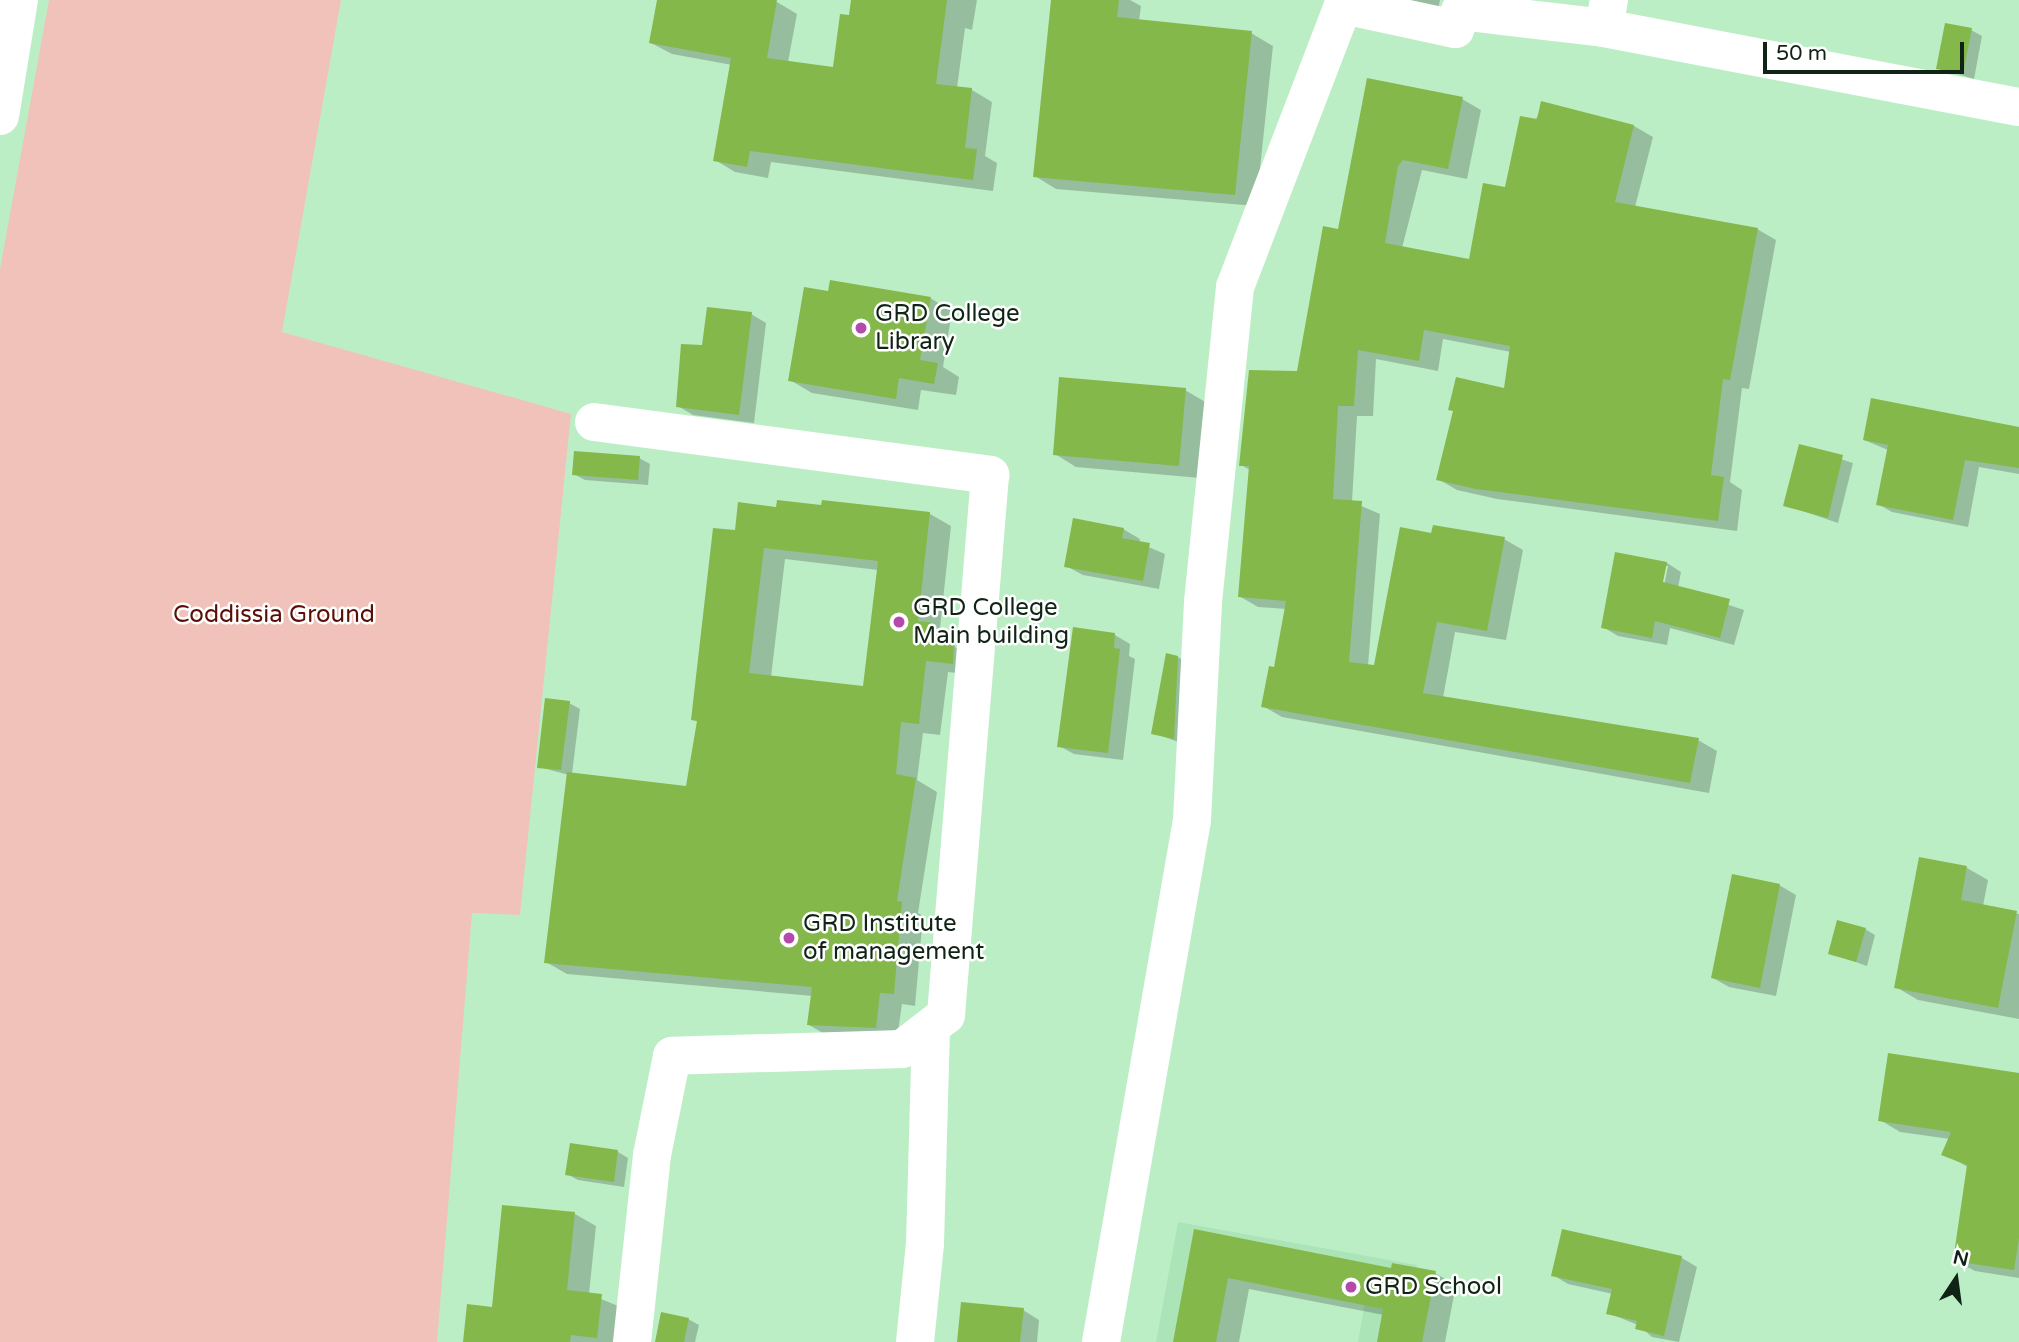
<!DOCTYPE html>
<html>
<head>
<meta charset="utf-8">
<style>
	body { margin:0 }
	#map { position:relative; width:2019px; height:1342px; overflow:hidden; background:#bceec6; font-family:"Varela Round",sans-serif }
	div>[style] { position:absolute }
	.built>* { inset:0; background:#abe4b7 }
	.green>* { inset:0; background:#f1c2b9 }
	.shadow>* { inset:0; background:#0003 }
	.building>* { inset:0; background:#84b84b }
	.minor>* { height:38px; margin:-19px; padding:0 19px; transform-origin:19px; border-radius:19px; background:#fff }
	.dots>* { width:19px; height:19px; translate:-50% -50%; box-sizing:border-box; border:4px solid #fff; border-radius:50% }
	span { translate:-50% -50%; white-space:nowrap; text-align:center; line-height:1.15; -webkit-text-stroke:5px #fff; paint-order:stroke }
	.poi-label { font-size:24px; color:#102415 }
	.left { translate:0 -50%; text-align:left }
	.park-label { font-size:24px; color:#5a0f06 }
	.north { position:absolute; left:1921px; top:1244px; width:70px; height:70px; -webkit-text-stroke:5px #fff; paint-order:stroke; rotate:13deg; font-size:19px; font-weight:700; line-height:28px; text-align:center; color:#102415 }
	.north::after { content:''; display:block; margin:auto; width:24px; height:32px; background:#102415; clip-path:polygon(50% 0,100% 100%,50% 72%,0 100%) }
	.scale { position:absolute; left:1763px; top:42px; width:201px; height:32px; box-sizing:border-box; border:4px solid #102415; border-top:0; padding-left:9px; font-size:21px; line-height:24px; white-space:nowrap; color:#102415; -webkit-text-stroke:5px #fff; paint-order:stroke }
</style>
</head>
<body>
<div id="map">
	<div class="built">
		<i style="clip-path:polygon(1178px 1222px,1417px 1265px,1403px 1342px,1358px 1342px,1365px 1302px,1213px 1273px,1200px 1342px,1156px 1342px)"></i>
	</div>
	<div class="green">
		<i style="clip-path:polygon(49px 0,341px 0,282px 332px,571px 414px,520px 915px,472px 913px,437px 1342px,0 1342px,0 269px)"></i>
	</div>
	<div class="shadow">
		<i style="clip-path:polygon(658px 0,777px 2px,797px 14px,788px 62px,835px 69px,866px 19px,869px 0,977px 0,972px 30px,965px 28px,957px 88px,972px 90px,992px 102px,985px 156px,997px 163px,993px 191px,771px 162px,768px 178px,735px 172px,715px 160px,732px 65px,672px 54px,651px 43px)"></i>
		<i style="clip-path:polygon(1053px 0,1130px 0,1141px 6px,1139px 21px,1251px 33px,1273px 46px,1256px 206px,1056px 189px,1035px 176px)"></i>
		<i style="clip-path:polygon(1399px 0,1440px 0,1438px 10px)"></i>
		<i style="clip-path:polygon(1971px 30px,1982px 36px,1974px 79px,1938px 68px)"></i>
		<i style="clip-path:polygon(1368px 80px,1462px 99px,1481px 110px,1467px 179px,1422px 170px,1402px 248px,1471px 261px,1543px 104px,1634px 126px,1653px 137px,1635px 207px,1757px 229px,1776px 240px,1749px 389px,1742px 388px,1730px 482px,1742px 490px,1737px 531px,1497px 499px,1457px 490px,1438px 479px,1506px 390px,1511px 352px,1443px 339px,1438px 371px,1376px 359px,1373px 416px,1357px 416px,1352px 502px,1380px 514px,1368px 666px,1375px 667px,1433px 535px,1504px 539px,1523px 550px,1506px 640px,1455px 632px,1443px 698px,1698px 740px,1717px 751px,1709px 793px,1282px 717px,1263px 706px,1276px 669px,1286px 609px,1258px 607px,1239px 596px,1250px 470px,1241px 465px,1299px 373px,1339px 231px)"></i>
		<i style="clip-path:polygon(829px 293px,930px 298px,952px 311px,943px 367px,959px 377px,956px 395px,921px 390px,918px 410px,812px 393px,790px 380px)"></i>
		<i style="clip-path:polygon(751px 314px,766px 323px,754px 423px,693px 415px,678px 406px,704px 347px)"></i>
		<i style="clip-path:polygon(1185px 390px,1207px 403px,1200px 478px,1076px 467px,1055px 454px)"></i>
		<i style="clip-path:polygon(2019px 430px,2019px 474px,1979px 467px,1968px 527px,1892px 512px,1878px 504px,1888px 450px,1864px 440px)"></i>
		<i style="clip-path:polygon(1800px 446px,1853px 463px,1838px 523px,1785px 505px)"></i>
		<i style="clip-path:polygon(639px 458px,650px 464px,648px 485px,585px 480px,574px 474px)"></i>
		<i style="clip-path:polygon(evenodd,824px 501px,930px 514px,951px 526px,940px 628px,956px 637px,955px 647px,975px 658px,974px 675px,948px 672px,940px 735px,923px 733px,917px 780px,937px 792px,918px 913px,923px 916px,915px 1006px,902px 1004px,897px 1039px,830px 1037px,809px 1025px,813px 996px,567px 974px,546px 962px,569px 775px,539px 767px,569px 703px,580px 709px,572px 774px,688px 788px,698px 722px,692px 719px,736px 532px,778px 509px,823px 507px,824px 501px,785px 559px,878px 570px,865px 688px,771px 677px,785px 559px)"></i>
		<i style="clip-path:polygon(1123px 529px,1140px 539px,1139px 543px,1165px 554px,1159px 589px,1083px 575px,1066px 566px)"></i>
		<i style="clip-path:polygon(evenodd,1667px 563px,1681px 572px,1678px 588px,1744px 610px,1734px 645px,1670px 628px,1667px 645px,1618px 636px,1603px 627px,1667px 563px,1665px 566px,1668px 566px,1663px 591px,1660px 591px,1665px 566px)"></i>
		<i style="clip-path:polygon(1115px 635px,1130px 644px,1129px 656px,1135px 659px,1123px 760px,1074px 754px,1059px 746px)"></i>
		<i style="clip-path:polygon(1178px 657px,1188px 664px,1184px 744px,1153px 733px)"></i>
		<i style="clip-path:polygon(1920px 859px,1967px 868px,1988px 880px,1983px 906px,2019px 914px,2019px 1019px,1918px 1000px,1896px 987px)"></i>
		<i style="clip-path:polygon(1779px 885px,1796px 895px,1776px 996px,1729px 987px,1713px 978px)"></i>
		<i style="clip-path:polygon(1865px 929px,1875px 935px,1867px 966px,1830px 953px)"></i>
		<i style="clip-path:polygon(2019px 1075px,2019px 1278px,1975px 1271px,1954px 1260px,1968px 1167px,1944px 1154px,1950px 1139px,1900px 1132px,1880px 1120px)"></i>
		<i style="clip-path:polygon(572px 1144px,618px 1152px,628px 1158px,624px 1187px,578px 1180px,567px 1174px)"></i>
		<i style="clip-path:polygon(575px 1214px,596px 1226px,589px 1294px,623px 1308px,619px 1342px,465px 1342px)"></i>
		<i style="clip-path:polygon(1196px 1231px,1392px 1270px,1435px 1273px,1456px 1285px,1445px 1342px,1379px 1342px,1384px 1315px,1249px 1289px,1239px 1342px,1175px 1342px)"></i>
		<i style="clip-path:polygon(1563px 1231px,1682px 1258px,1697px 1267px,1679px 1342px,1652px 1337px,1638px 1325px,1608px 1313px,1613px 1294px,1568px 1284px,1553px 1275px)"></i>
		<i style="clip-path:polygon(1023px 1310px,1039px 1320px,1037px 1342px,959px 1342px)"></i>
		<i style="clip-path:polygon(688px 1319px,699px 1325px,695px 1342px,657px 1342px)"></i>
	</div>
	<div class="building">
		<i style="clip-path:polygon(657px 0,777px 0,767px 58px,833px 67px,840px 14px,849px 15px,851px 0,947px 0,936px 84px,972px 88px,965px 148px,977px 149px,973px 180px,750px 151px,747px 167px,713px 161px,731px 58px,649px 43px)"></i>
		<i style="clip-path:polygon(1051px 0,1119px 0,1117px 17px,1252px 31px,1235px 195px,1033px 177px)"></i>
		<i style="clip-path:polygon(1945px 23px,1972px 28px,1963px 74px,1936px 69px)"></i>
		<i style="clip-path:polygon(1367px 78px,1463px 97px,1448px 169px,1403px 160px,1398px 166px,1385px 243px,1469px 259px,1483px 183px,1505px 187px,1520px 116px,1537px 119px,1541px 101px,1634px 125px,1615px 202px,1758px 228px,1730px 380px,1723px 379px,1711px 475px,1724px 477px,1718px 521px,1476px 489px,1436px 480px,1453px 411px,1448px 410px,1456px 377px,1504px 388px,1510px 346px,1424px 330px,1419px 361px,1358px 350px,1354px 406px,1338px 406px,1333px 499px,1362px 501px,1349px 662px,1374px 665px,1400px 527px,1431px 533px,1433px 525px,1505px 537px,1487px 631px,1437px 622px,1423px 693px,1699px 738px,1690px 783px,1261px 707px,1269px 666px,1274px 667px,1286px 601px,1238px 597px,1249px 466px,1239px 466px,1249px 370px,1297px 371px,1323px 226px,1338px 229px)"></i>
		<i style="clip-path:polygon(830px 280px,931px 297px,920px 360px,938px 363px,934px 384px,899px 378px,896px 399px,788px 381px,804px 287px,828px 291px)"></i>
		<i style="clip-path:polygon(707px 307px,752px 312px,739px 415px,676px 407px,681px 344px,702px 345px)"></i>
		<i style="clip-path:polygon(1059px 377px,1186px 388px,1179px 466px,1053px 455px)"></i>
		<i style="clip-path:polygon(1871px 398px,2019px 427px,2019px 468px,1965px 460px,1953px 520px,1876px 505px,1888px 445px,1863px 440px)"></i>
		<i style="clip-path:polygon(1799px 444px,1843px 455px,1828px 518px,1783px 506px)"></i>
		<i style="clip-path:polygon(574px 451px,640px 456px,638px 480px,572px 475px)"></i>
		<i style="clip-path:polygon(evenodd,777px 500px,821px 505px,822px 500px,930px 512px,918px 621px,935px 623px,933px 641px,954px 644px,953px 664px,926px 661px,919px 724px,901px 722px,896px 774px,916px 778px,897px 901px,902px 902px,894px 994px,880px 993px,876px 1028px,807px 1025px,812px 987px,544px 963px,567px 772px,686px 786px,697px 721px,691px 720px,713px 528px,735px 530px,738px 502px,776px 507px,777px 500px,764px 548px,878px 561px,863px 686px,749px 673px,764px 548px)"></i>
		<i style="clip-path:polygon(1073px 518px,1124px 528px,1122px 538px,1150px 543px,1143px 581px,1064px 567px)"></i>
		<i style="clip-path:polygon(1615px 552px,1667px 562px,1663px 582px,1730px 599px,1720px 638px,1655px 621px,1652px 638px,1601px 628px)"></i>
		<i style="clip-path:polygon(1073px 627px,1115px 633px,1114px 648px,1120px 649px,1108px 753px,1057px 747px)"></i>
		<i style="clip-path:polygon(1166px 653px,1178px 656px,1174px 739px,1151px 734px)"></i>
		<i style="clip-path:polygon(545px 698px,570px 701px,561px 770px,537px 768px)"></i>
		<i style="clip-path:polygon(1919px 857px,1967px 866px,1961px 900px,2017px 911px,1998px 1008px,1894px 988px)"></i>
		<i style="clip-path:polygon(1732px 874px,1780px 884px,1760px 988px,1711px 978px)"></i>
		<i style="clip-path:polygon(1837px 920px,1866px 928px,1856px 962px,1828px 954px)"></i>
		<i style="clip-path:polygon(1888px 1053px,2019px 1073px,2019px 1238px,2014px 1270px,1953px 1261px,1967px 1165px,1941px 1155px,1951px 1132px,1878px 1121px)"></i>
		<i style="clip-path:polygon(570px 1143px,618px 1150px,614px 1182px,565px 1175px)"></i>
		<i style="clip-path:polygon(502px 1205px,575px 1212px,567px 1290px,602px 1294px,597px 1338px,571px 1335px,570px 1342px,463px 1342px,467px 1304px,492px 1307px)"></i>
		<i style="clip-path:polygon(1194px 1229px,1391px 1268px,1392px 1263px,1436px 1271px,1422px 1342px,1377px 1342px,1383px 1309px,1228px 1278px,1216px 1342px,1173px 1342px)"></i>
		<i style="clip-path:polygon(1562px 1229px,1682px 1256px,1664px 1336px,1635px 1329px,1637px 1321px,1606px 1314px,1612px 1289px,1551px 1276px)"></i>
		<i style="clip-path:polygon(961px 1302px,1024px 1308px,1020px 1342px,957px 1342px)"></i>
		<i style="clip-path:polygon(661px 1312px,689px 1318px,684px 1342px,655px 1342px)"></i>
	</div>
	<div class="minor">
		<i style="left:1343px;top:5px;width:115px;rotate:12.1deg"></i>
		<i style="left:1455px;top:29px;width:19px;rotate:-74deg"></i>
		<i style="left:1460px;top:11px;width:145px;rotate:6.7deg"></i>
		<i style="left:1604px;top:28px;width:28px;rotate:-80deg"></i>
		<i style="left:1604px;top:28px;width:422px;rotate:10.8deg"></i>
		<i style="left:0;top:116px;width:118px;rotate:-80.7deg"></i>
		<i style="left:594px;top:422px;width:400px;rotate:7.6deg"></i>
		<i style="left:990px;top:475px;width:542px;rotate:94.66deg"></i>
		<i style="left:946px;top:1015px;width:56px;rotate:142.3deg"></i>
		<i style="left:902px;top:1049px;width:230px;rotate:178.3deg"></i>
		<i style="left:672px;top:1056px;width:101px;rotate:101.4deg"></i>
		<i style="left:652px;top:1155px;width:188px;rotate:96.1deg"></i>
		<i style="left:915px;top:1342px;width:99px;rotate:-84.2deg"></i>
		<i style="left:925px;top:1244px;width:217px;rotate:-88.4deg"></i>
		<i style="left:1101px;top:1342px;width:530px;rotate:-80.11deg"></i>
		<i style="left:1192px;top:820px;width:218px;rotate:-87.1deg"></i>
		<i style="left:1203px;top:602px;width:317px;rotate:-84.2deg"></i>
		<i style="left:1235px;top:287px;width:307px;rotate:-69deg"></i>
	</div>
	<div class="dots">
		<i style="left:861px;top:328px;background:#b44aac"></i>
		<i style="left:899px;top:622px;background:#b44aac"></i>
		<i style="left:789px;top:938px;background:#b44aac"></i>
		<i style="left:1351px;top:1287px;background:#b44aac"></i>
	</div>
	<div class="poi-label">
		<span class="left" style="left:875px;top:328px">GRD College<br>Library</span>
		<span class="left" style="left:913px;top:622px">GRD College<br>Main building</span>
		<span class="left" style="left:803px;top:938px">GRD Institute<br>of management</span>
		<span class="left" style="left:1365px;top:1287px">GRD School</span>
	</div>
	<div class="park-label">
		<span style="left:274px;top:615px">Coddissia Ground</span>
	</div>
	<div class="north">N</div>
	<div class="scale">50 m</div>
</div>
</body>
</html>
